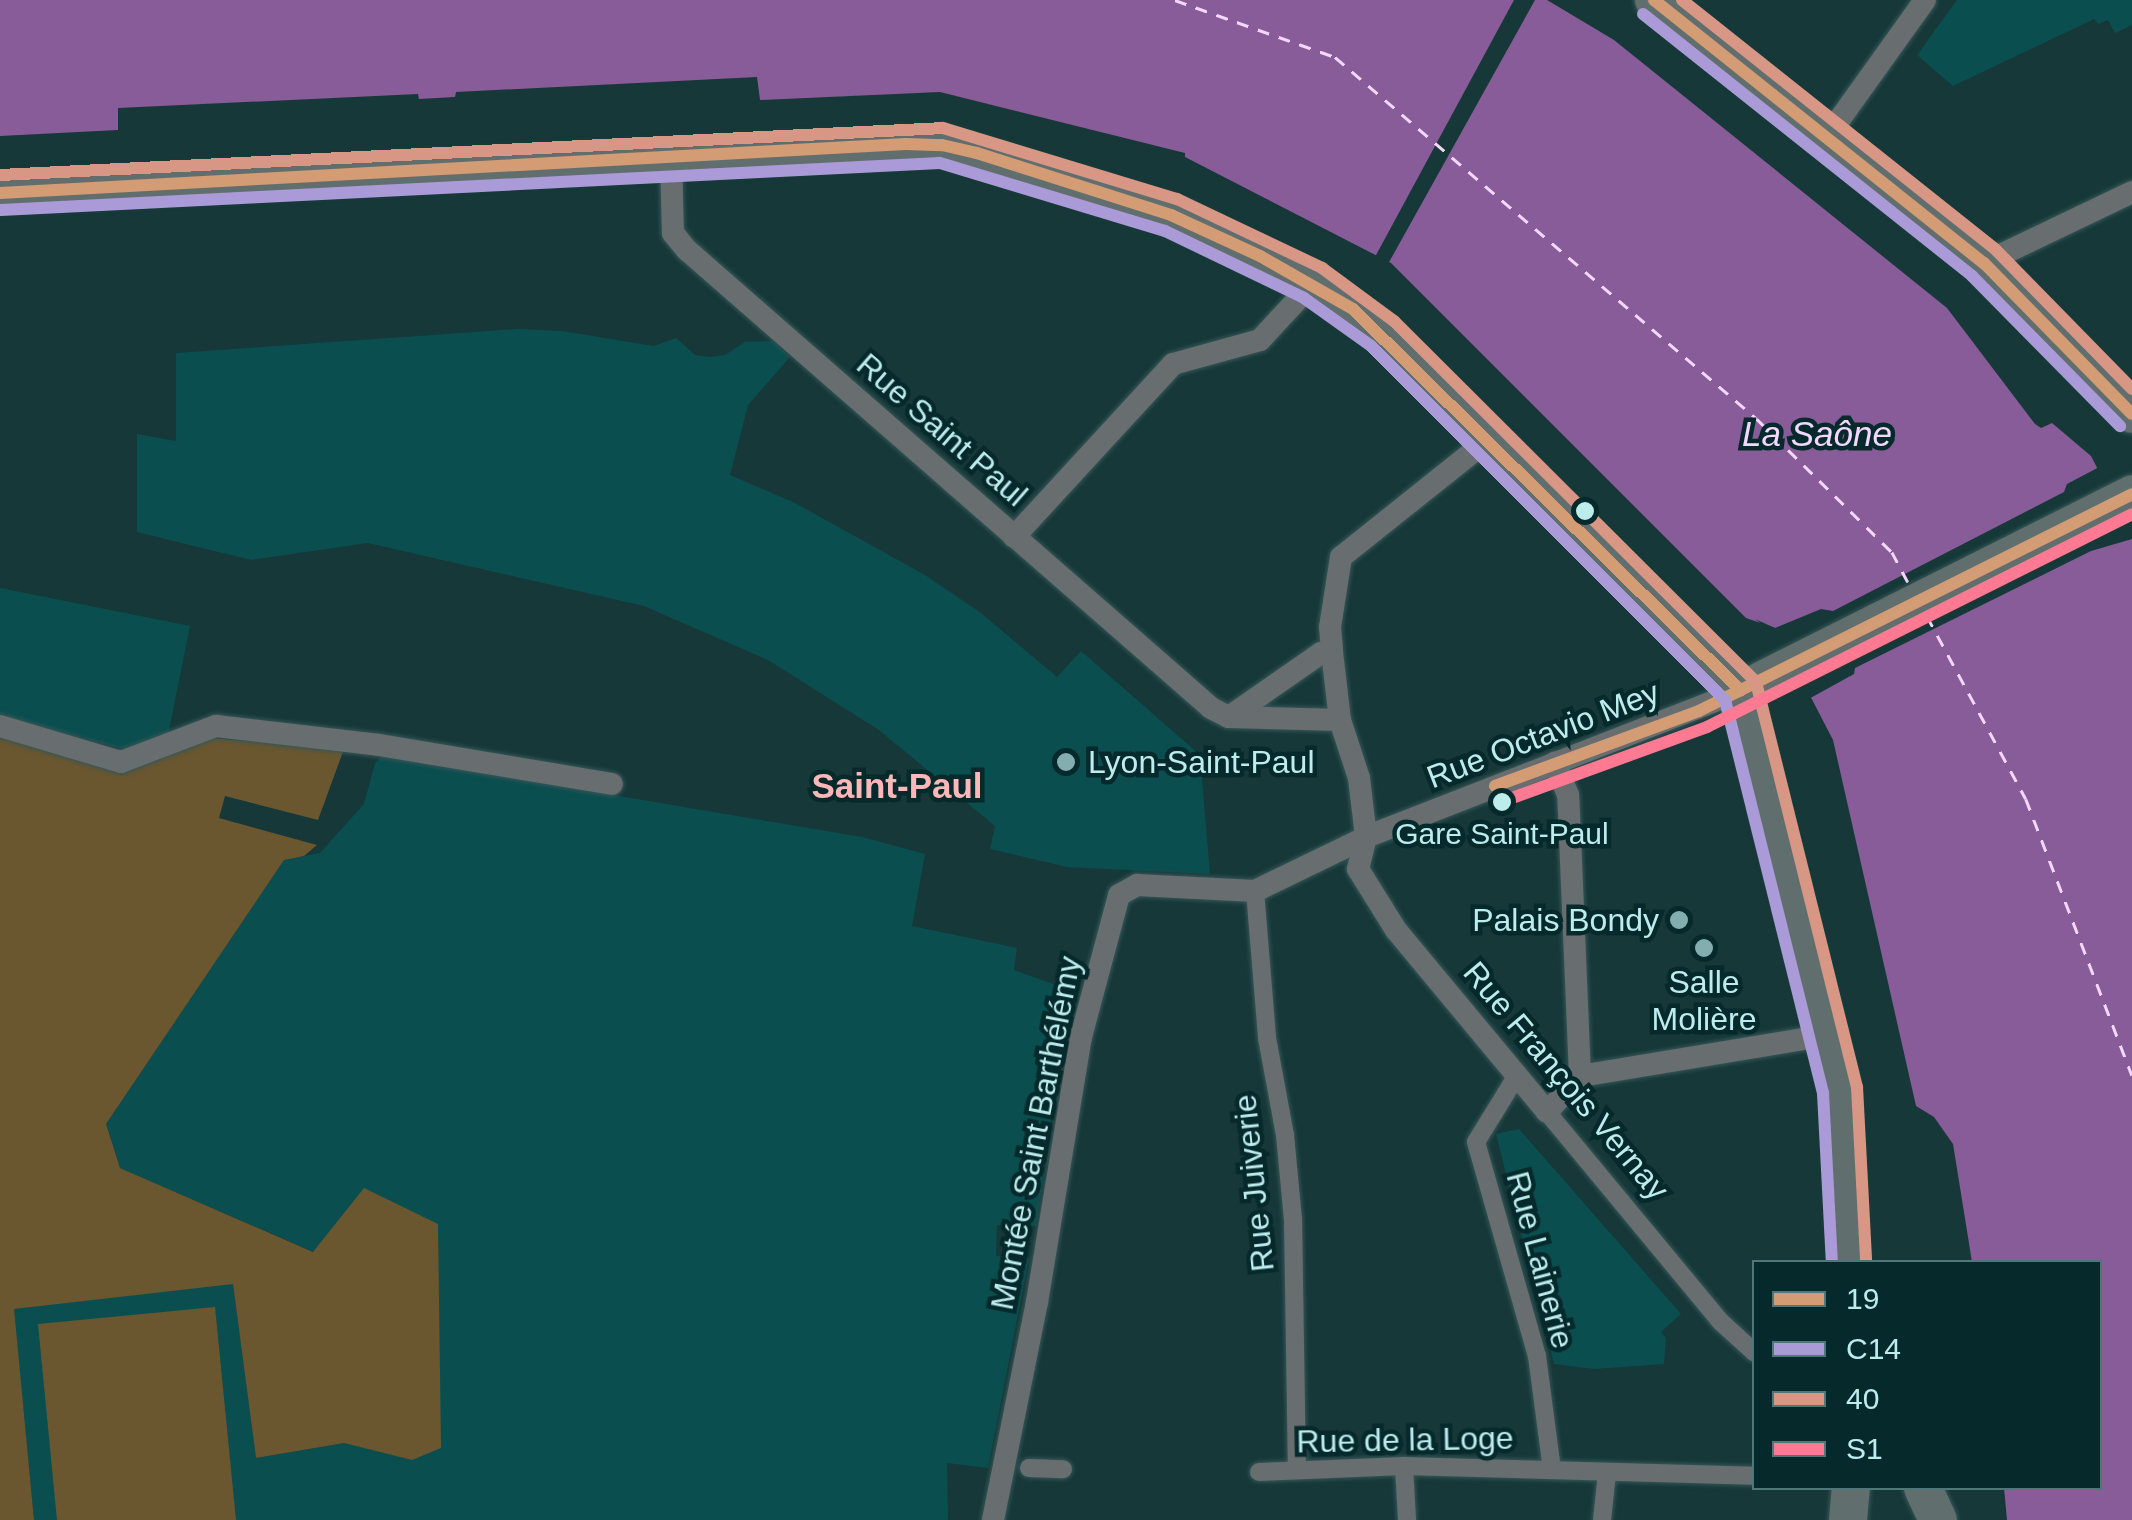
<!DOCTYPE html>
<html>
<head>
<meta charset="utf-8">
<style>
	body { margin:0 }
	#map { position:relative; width:2132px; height:1520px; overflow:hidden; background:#163839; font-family:Arial,sans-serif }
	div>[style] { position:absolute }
	.built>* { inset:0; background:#0b4e50 }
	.green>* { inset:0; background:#6a572f }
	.water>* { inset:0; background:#885b99 }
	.pier>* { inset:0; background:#163839 }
	.ferry>* { height:2.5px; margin-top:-1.25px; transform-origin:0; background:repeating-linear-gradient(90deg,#f3d7fc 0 12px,transparent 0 22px) }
	.roads { filter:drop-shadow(0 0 2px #375657) drop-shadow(0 0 2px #375657) }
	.pedestrian>* { height:18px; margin:-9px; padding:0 9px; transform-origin:9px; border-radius:9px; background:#686e6f }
	.minor>* { height:22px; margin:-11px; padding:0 11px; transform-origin:11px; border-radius:11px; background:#686e6f }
	.primary>* { height:38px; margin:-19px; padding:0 19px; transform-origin:19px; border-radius:19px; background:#616e6e }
	.bus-1>* { height:12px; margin:-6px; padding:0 6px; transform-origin:6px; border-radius:6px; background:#d39c74 }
	.bus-2>* { height:12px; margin:-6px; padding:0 6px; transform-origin:6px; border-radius:6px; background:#ab9ad8 }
	.bus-3>* { height:12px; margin:-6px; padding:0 6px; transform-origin:6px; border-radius:6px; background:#d89785 }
	.bus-4>* { height:12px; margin:-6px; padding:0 6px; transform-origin:6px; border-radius:6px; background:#fe7a93 }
	.dots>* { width:28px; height:28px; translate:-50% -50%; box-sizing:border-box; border:5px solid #06292b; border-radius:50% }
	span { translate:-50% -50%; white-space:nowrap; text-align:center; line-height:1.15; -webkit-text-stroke:9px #06292b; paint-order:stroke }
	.bus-label { font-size:30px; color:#bdeced }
	.street-label { font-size:32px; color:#bdeced }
	.poi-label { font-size:32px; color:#bdeced }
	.left { translate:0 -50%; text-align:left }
	.right { translate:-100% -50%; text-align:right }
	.water-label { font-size:35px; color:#f3d7fc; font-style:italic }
	.neighbourhood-label { font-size:35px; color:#fcb8b8; font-weight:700 }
	.legend { position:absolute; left:1752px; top:1260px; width:350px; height:230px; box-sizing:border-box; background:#06292b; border:2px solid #4f7779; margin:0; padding:12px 18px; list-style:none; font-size:30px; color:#bdeced }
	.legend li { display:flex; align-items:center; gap:20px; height:50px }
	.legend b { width:50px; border:2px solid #4f7779 }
</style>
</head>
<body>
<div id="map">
	<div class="built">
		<i style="clip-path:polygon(1957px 0,2132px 0,2132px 25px,2115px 33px,2108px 20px,2098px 24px,2094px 19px,1953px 86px,1917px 55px)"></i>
		<i style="clip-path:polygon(518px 329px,562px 331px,654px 346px,676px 338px,695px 355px,710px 357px,725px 355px,745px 342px,773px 341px,790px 357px,748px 405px,730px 475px,795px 503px,925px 575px,981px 613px,1057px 677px,1081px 651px,1200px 755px,1210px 874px,1067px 867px,990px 849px,995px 826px,879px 730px,768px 660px,644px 606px,368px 543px,251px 560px,137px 532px,137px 434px,176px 441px,176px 353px)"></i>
		<i style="clip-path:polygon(0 588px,190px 626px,167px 740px,129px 750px,0 718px)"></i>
		<i style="clip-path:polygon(382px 756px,862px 837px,925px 854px,912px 926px,1017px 948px,1014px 970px,1070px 990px,1036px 1226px,997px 1225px,996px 1256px,1029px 1258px,988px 1468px,947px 1463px,948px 1520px,34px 1520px,13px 1309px,233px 1283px,256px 1458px,344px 1443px,412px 1460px,314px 1252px,120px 1168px,106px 1124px,284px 860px,320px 853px,364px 804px,375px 763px)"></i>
		<i style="clip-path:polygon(1519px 1129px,1681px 1314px,1661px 1332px,1666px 1338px,1664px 1364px,1594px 1369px,1554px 1364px,1496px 1134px)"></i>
	</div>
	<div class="green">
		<i style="clip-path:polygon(0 736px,111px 768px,212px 738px,344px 749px,318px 820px,225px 796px,219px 818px,317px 845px,304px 856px,284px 860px,106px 1124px,120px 1168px,313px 1252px,364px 1188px,438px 1224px,441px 1448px,412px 1460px,344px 1443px,256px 1458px,233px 1284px,14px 1309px,34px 1520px,0 1520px)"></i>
		<i style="clip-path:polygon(215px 1307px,236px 1520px,57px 1520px,38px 1324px)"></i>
	</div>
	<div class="water">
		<i style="clip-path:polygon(0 0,1547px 0,1614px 40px,1947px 308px,2035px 424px,2041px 428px,2052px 423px,2091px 456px,2132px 535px,2132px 1520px,2007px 1520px,2004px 1488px,2100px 1488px,2100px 1262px,1972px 1262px,1953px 1144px,1934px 1117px,1916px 1106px,1833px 740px,1775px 628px,1746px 618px,1391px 263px,1185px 157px,1185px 153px,940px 92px,760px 100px,757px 77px,456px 92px,455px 97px,419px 99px,418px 94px,118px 108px,118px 130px,0 136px)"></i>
	</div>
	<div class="pier">
		<i style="clip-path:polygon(1514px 0,1535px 0,1388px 264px,1375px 257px)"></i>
		<i style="clip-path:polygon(2103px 465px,2132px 524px,2132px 539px,2091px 551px,1855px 668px,1854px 674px,1805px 701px,1771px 631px,1755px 619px,1775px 628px,1821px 609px,1833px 611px,2064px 492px,2067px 484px)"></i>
	</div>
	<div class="ferry">
		<i style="left:1175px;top:0;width:170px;rotate:19.6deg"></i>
		<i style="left:1335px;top:57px;width:556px;rotate:40.62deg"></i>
		<i style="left:1757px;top:419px;width:190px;rotate:44.6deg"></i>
		<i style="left:1892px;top:552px;width:40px;rotate:62deg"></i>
		<i style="left:1927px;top:616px;width:208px;rotate:61.6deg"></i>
		<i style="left:2026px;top:799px;width:296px;rotate:69deg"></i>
	</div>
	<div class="roads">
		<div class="pedestrian">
			<i style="left:1255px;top:891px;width:147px;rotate:85.3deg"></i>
			<i style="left:1267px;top:1038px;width:99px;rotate:79.5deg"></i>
			<i style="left:1285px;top:1135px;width:84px;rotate:84.6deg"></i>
			<i style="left:1293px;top:1219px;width:251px;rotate:89.1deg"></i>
			<i style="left:1516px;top:1077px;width:76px;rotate:121.6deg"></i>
			<i style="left:1476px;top:1142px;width:223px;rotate:74.1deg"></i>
			<i style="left:1537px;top:1356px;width:115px;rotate:82.5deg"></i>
			<i style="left:1547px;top:1112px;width:273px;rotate:50.4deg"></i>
			<i style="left:1721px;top:1322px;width:45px;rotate:42.3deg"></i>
			<i style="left:1404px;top:1466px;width:54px;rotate:86.8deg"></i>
			<i style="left:1029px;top:1468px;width:34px;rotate:2deg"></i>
			<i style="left:1259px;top:1472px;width:145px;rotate:-2.4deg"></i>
			<i style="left:1404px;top:1466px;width:350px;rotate:1.6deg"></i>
			<i style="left:1602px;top:1520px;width:47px;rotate:-83.9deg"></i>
		</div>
		<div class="minor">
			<i style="left:1827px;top:137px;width:168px;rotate:-54.4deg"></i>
			<i style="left:671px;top:159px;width:74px;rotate:88.5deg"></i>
			<i style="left:673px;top:233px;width:22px;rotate:51deg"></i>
			<i style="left:687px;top:250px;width:696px;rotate:41.15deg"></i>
			<i style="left:1211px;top:708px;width:20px;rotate:27deg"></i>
			<i style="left:1229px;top:717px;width:111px;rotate:1.5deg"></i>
			<i style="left:1984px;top:263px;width:164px;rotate:-25.6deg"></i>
			<i style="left:1489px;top:439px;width:189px;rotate:141.4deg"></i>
			<i style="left:1341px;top:557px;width:71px;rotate:98.9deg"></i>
			<i style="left:1330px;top:627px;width:25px;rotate:85deg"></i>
			<i style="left:1332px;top:652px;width:68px;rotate:83.3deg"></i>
			<i style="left:1340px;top:720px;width:61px;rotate:71.9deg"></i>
			<i style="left:1359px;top:778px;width:59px;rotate:83.2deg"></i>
			<i style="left:1366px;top:837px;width:33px;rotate:104deg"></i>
			<i style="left:1358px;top:869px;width:72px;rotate:58.1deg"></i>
			<i style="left:1396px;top:930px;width:236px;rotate:50.3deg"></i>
			<i style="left:1547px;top:1112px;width:49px;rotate:-47.5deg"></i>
			<i style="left:1580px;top:1076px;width:281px;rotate:-92.4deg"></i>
			<i style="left:1568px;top:795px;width:35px;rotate:-112deg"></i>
			<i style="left:1014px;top:537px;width:235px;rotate:-47.4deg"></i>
			<i style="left:1173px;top:364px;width:90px;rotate:-15.4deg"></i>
			<i style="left:1260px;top:340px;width:78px;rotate:-47.1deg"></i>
			<i style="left:1229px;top:717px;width:112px;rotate:-34.8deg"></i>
			<i style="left:1321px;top:653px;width:11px;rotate:-5deg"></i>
			<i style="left:0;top:726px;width:126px;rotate:16.6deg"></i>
			<i style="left:121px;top:762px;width:102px;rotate:-20.8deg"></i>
			<i style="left:216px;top:726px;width:164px;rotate:6.6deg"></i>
			<i style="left:379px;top:745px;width:236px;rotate:9.5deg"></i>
			<i style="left:1580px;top:1076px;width:250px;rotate:-9.4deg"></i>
			<i style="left:993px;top:1520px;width:222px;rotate:-78.6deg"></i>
			<i style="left:1037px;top:1302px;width:269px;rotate:-80.6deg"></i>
			<i style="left:1081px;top:1037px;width:147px;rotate:-75deg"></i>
			<i style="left:1119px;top:895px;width:21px;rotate:-29deg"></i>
			<i style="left:1137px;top:885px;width:118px;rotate:2.9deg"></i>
			<i style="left:1255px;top:891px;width:123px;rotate:-25.9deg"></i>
			<i style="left:1366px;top:837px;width:402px;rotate:-21.3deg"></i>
		</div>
		<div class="primary">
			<i style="left:1654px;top:0;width:422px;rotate:38.6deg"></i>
			<i style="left:1984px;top:263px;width:211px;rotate:45.6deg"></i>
			<i style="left:0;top:193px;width:943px;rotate:-2.92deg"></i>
			<i style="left:942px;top:145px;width:239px;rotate:17deg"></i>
			<i style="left:1171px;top:215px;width:157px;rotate:25.6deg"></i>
			<i style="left:1313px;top:283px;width:85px;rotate:35.9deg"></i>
			<i style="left:1382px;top:333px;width:507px;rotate:44.92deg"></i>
			<i style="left:1741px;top:691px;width:411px;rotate:76.1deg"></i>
			<i style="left:1840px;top:1090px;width:172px;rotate:87deg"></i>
			<i style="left:1741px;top:691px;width:438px;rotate:-26.7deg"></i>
			<i style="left:1923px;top:1488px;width:35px;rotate:65deg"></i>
			<i style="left:1848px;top:1520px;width:32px;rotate:-85deg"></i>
		</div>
	</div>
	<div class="bus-1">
		<i style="left:1654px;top:0;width:422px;rotate:38.6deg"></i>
		<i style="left:1984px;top:263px;width:211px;rotate:45.6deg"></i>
		<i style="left:0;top:193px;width:907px;rotate:-3.1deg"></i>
		<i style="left:906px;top:144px;width:36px;rotate:2deg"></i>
		<i style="left:942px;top:145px;width:36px;rotate:13deg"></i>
		<i style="left:977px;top:153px;width:204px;rotate:17.7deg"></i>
		<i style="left:1171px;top:215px;width:98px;rotate:24.7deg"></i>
		<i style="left:1260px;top:256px;width:107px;rotate:29.7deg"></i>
		<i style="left:1353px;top:309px;width:544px;rotate:44.55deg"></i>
		<i style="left:1495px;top:786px;width:217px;rotate:-20.2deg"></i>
		<i style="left:1699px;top:711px;width:484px;rotate:-26.6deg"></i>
	</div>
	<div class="bus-2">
		<i style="left:1643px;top:14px;width:421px;rotate:38.5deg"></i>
		<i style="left:1972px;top:276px;width:211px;rotate:45.4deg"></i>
		<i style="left:1px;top:210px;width:940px;rotate:-2.87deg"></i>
		<i style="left:940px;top:163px;width:235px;rotate:16.8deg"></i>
		<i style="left:1165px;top:231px;width:154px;rotate:25.7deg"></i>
		<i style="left:1304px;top:298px;width:82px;rotate:35.6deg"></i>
		<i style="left:1371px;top:346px;width:501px;rotate:45deg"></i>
		<i style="left:1725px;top:700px;width:405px;rotate:76deg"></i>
		<i style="left:1823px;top:1093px;width:169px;rotate:87deg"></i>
	</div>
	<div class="bus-3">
		<i style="left:1682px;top:0;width:400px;rotate:38.5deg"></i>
		<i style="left:1995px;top:249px;width:196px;rotate:45.6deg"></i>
		<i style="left:0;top:175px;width:944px;rotate:-2.85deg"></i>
		<i style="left:943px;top:128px;width:245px;rotate:16.9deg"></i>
		<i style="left:1177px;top:199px;width:161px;rotate:25.4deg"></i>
		<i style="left:1322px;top:268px;width:89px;rotate:36.4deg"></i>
		<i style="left:1394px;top:321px;width:511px;rotate:44.92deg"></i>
		<i style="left:1756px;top:682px;width:417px;rotate:76deg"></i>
		<i style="left:1857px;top:1087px;width:174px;rotate:87deg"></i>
	</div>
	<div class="bus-4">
		<i style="left:1501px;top:802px;width:219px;rotate:-20deg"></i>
		<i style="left:1707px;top:727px;width:475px;rotate:-26.6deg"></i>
	</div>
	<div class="dots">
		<i style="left:1585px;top:511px;background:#bdeced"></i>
		<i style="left:1066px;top:762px;background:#83adae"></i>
		<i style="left:1502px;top:802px;background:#bdeced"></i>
		<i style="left:1679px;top:920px;background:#83adae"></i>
		<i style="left:1704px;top:948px;background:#83adae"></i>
	</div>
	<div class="bus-label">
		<span style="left:1502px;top:834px">Gare Saint-Paul</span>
	</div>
	<div class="street-label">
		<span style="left:942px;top:430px;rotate:41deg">Rue Saint Paul</span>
		<span style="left:1543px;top:735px;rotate:-21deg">Rue Octavio Mey</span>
		<span style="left:1566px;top:1081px;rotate:50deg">Rue François Vernay</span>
		<span style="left:1036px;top:1133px;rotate:-79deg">Montée Saint Barthélémy</span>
		<span style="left:1254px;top:1183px;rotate:-96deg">Rue Juiverie</span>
		<span style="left:1540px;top:1260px;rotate:75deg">Rue Lainerie</span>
		<span style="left:1405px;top:1440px;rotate:-1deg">Rue de la Loge</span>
	</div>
	<div class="poi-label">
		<span class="left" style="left:1088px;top:762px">Lyon-Saint-Paul</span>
		<span class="right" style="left:1659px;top:920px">Palais Bondy</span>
		<span style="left:1704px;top:1001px">Salle<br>Molière</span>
	</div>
	<div class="water-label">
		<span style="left:1817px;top:434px">La Saône</span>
	</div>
	<div class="neighbourhood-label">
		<span style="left:897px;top:786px">Saint-Paul</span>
	</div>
	<ul class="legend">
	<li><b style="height:12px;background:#d39c74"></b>19</li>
	<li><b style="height:12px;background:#ab9ad8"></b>C14</li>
	<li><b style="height:12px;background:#d89785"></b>40</li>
	<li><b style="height:12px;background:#fe7a93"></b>S1</li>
	</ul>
</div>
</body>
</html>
